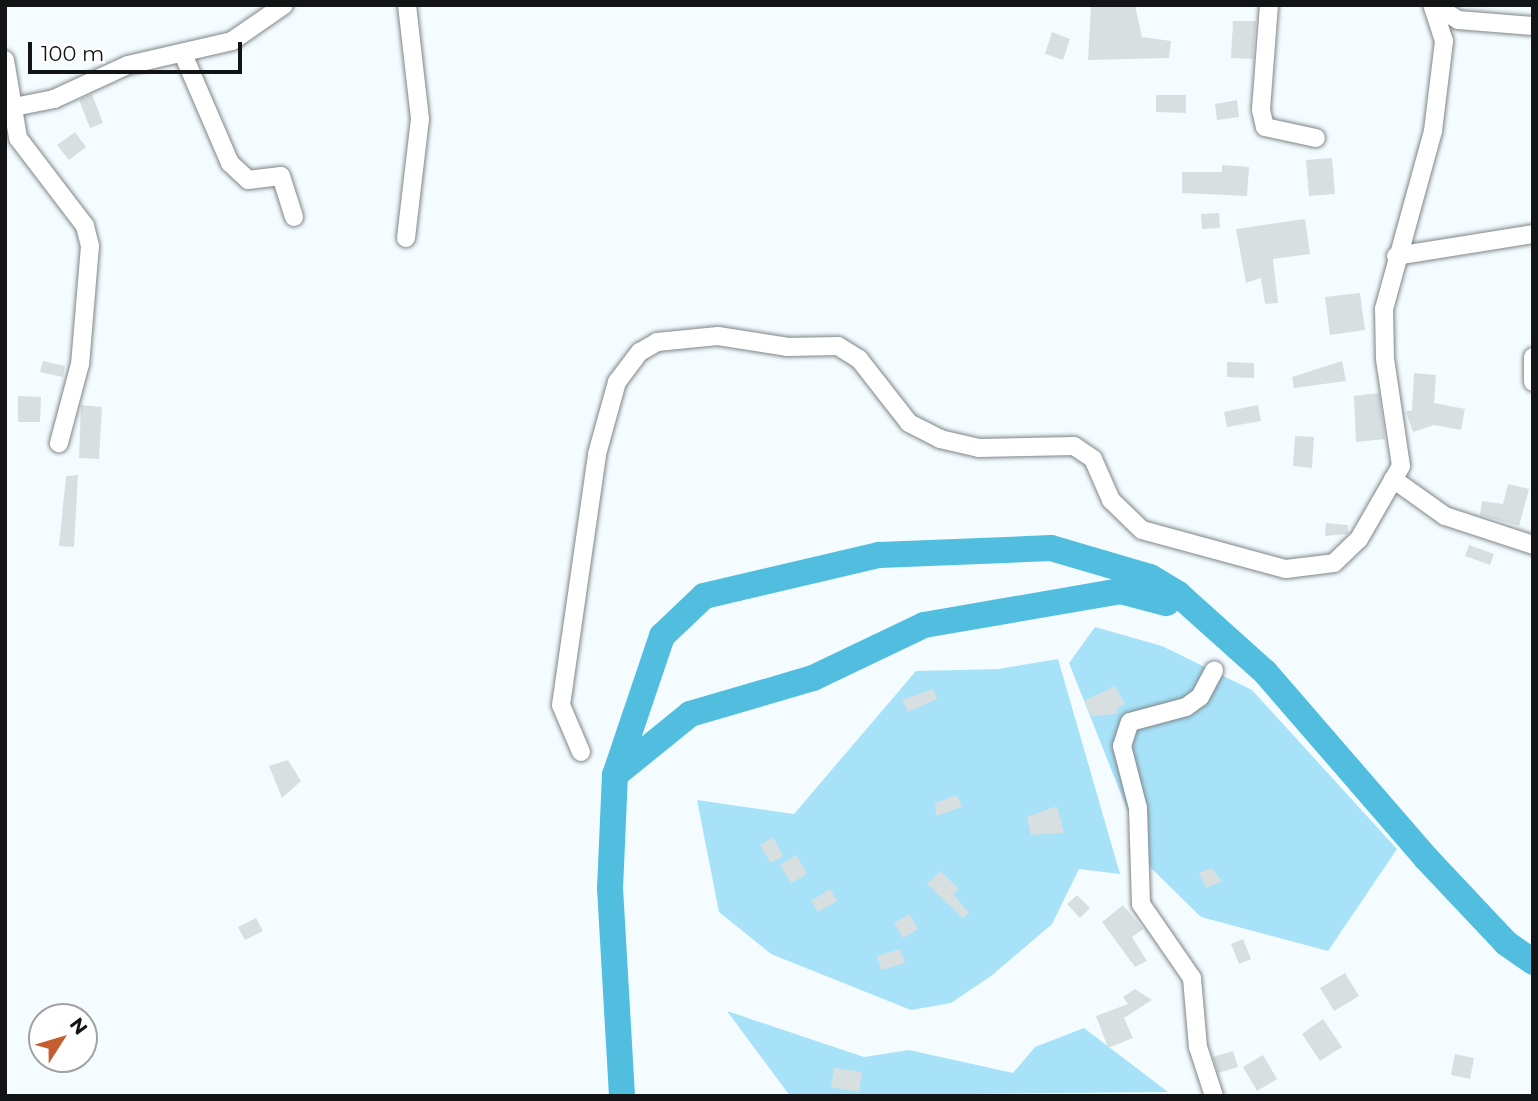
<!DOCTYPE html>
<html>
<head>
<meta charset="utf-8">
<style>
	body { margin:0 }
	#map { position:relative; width:1538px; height:1101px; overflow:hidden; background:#f4fcff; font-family:Montserrat,sans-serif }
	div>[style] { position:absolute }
	.green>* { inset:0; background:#a7e2f8 }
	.river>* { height:26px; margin:-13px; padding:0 13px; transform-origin:13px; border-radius:13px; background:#51bddf }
	.building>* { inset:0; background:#d8dfe1 }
	.roads { filter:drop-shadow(0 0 2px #7f8588) drop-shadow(0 0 2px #7f8588) }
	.minor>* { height:18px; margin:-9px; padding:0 9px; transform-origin:9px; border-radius:9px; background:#fff }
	span { translate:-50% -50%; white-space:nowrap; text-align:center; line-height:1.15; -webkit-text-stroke:5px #fff; paint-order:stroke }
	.frame { position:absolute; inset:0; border:7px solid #121415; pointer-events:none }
	.north { position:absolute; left:28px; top:1003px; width:70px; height:70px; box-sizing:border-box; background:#fff; border:2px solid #a0a1a1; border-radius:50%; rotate:53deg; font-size:19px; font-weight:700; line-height:28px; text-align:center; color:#121415 }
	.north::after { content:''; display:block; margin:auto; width:24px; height:32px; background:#c45d30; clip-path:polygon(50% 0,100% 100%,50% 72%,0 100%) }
	.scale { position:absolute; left:28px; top:42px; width:214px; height:32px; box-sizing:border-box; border:4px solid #121415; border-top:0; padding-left:9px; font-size:21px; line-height:24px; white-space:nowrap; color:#121415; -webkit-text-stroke:5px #fff; paint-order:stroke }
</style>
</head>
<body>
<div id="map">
	<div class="green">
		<i style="clip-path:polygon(1095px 627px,1162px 646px,1252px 690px,1397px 849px,1328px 951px,1201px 917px,1150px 867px,1069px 663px)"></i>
		<i style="clip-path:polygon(1058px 659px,1120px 874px,1079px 869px,1052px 924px,991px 976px,951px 1003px,911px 1010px,771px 954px,719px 912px,697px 800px,794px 814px,916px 671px,999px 669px)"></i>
		<i style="clip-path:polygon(727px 1011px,864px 1057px,909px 1050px,1013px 1073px,1035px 1047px,1084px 1028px,1168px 1092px,790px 1096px)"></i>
	</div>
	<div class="river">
		<i style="left:615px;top:775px;width:97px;rotate:-39.1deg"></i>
		<i style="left:690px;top:714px;width:128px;rotate:-16.3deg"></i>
		<i style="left:813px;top:678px;width:123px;rotate:-25.5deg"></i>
		<i style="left:924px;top:625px;width:199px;rotate:-9.8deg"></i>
		<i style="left:1120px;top:591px;width:48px;rotate:14.6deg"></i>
		<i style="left:622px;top:1096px;width:207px;rotate:-93.3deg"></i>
		<i style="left:610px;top:889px;width:114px;rotate:-87.5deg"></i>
		<i style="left:615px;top:775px;width:147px;rotate:-71.3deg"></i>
		<i style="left:662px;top:636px;width:58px;rotate:-43.6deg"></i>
		<i style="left:704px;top:596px;width:180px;rotate:-13.2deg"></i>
		<i style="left:879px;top:555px;width:172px;rotate:-2.3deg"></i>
		<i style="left:1051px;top:548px;width:103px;rotate:16.3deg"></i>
		<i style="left:1150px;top:577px;width:33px;rotate:31deg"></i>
		<i style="left:1178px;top:594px;width:117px;rotate:41.9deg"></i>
		<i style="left:1265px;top:672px;width:246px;rotate:49.1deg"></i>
		<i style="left:1426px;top:858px;width:117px;rotate:46.7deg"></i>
		<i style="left:1506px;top:943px;width:33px;rotate:35deg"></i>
	</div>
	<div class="building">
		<i style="clip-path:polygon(1091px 5px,1135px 5px,1142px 37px,1171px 41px,1169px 58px,1088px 60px)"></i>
		<i style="clip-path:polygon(1233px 21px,1256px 21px,1253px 59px,1231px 58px)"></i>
		<i style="clip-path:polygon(1052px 32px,1070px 39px,1063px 60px,1045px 54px)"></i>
		<i style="clip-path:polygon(92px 94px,103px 123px,90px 128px,79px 100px)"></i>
		<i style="clip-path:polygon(1156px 95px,1186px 95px,1186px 113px,1156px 112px)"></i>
		<i style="clip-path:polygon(1237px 100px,1239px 117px,1217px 120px,1215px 104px)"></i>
		<i style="clip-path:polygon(75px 132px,86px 147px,69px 160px,57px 145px)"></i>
		<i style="clip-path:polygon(1332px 158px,1335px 194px,1309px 196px,1306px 160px)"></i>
		<i style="clip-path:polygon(1222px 165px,1249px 167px,1247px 196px,1182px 193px,1182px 172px,1222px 172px)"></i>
		<i style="clip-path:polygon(1219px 213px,1220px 228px,1202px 229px,1201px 214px)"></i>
		<i style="clip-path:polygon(1305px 219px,1310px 254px,1273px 259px,1278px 303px,1265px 304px,1261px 278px,1246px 283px,1236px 229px)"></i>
		<i style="clip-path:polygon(1360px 293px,1365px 330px,1330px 335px,1325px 297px)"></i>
		<i style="clip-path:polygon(43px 361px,65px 366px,63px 377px,40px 372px)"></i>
		<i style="clip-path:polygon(1342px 361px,1346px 381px,1294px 388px,1292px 377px)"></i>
		<i style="clip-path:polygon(1227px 362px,1254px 363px,1254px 378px,1227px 377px)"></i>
		<i style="clip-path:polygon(1414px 373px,1436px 375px,1434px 403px,1465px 409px,1461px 430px,1434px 425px,1413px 432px,1406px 412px,1412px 410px)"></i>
		<i style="clip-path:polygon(1379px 393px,1385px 439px,1356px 442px,1354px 396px)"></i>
		<i style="clip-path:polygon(18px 396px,41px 397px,40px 422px,18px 422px)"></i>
		<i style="clip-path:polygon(81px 405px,102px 407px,99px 459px,79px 458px)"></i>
		<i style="clip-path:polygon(1258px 405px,1261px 421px,1227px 427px,1224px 412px)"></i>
		<i style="clip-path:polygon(1295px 436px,1314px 437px,1312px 468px,1293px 466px)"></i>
		<i style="clip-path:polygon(78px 475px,74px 547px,59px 546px,66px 476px)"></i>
		<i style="clip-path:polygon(1508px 484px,1529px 489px,1519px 526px,1480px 515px,1482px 501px,1503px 504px)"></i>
		<i style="clip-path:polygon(1326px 523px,1348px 525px,1348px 534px,1325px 536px)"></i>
		<i style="clip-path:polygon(1469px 545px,1494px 554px,1490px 565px,1465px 556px)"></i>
		<i style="clip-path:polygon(1115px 686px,1125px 704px,1116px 709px,1118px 714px,1092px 716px,1084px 701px)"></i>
		<i style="clip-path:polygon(933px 689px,937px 699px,908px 712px,902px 700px)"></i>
		<i style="clip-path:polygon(288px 760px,301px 781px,282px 798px,269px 766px)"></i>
		<i style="clip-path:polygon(957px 795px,962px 807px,936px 816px,935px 803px)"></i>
		<i style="clip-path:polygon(1057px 806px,1064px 833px,1031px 835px,1027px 817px)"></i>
		<i style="clip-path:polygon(773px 837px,783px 856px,771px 863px,760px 845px)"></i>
		<i style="clip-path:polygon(796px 855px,807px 874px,791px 883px,780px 865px)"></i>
		<i style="clip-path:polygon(1211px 868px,1222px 881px,1206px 888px,1199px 873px)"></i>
		<i style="clip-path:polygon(940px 871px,959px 889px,953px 894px,969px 913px,963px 918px,927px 884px)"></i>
		<i style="clip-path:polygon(830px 889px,837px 901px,818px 912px,811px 901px)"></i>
		<i style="clip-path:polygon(1077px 895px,1090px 908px,1080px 918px,1067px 904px)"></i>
		<i style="clip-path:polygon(1123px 905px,1143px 929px,1132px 937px,1147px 961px,1135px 967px,1102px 922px)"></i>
		<i style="clip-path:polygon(909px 914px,918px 929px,903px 938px,894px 923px)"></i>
		<i style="clip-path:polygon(256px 918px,263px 931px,245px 940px,238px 927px)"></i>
		<i style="clip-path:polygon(1243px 939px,1251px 959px,1239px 964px,1231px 944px)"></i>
		<i style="clip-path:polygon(900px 949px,905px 963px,881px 970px,877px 956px)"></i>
		<i style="clip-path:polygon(1345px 973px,1359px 996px,1334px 1011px,1320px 988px)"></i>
		<i style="clip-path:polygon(1135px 989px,1152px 1000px,1124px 1018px,1133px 1038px,1108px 1048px,1096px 1016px,1128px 1004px,1123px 997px)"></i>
		<i style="clip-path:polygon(1323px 1019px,1342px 1047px,1320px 1061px,1302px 1034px)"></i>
		<i style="clip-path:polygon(1233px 1051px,1238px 1067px,1218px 1073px,1213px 1057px)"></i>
		<i style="clip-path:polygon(1455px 1054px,1474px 1058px,1470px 1079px,1451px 1075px)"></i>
		<i style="clip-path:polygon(1263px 1055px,1277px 1079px,1257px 1091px,1243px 1067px)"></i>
		<i style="clip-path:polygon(834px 1068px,862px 1072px,859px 1092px,831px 1087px)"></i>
	</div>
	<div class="roads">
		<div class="minor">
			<i style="left:1269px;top:5px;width:105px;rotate:94.4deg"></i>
			<i style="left:1261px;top:110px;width:17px;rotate:77deg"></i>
			<i style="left:1265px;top:127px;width:52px;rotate:12.2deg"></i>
			<i style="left:1435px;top:5px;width:27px;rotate:33deg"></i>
			<i style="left:1458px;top:20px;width:75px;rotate:4.6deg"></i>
			<i style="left:183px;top:54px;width:119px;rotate:66.7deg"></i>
			<i style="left:230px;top:163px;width:25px;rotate:43deg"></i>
			<i style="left:248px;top:180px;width:33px;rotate:-7deg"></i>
			<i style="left:281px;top:176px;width:43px;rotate:72.4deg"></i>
			<i style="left:5px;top:60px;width:79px;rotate:80.5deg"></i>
			<i style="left:18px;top:138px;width:111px;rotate:52.7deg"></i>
			<i style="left:85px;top:226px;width:21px;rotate:76deg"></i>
			<i style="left:90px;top:246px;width:118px;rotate:94.8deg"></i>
			<i style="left:80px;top:364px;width:82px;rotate:104.9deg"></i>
			<i style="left:14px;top:107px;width:41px;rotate:-11.3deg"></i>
			<i style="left:54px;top:99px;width:81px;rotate:-24.7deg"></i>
			<i style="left:128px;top:65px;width:107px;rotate:-13deg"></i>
			<i style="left:232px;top:41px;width:63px;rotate:-34.7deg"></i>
			<i style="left:406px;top:238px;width:120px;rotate:-83.3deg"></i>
			<i style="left:420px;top:119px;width:115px;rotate:-96.5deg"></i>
			<i style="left:1396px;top:256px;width:139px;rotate:-9.1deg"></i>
			<i style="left:1533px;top:357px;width:25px;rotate:90deg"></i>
			<i style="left:1393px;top:479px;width:64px;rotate:35.4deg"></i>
			<i style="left:1445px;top:516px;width:93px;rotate:18.2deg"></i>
			<i style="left:581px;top:752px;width:51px;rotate:-113.1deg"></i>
			<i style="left:561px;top:705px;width:254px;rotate:-81.8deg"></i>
			<i style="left:597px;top:454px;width:75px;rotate:-74.5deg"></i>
			<i style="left:617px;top:382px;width:38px;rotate:-53deg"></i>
			<i style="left:640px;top:352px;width:20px;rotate:-30deg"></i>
			<i style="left:657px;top:342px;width:61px;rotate:-5.6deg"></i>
			<i style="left:718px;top:336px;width:71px;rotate:8.9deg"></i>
			<i style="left:788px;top:347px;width:50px;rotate:-1.1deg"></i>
			<i style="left:838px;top:346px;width:25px;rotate:32deg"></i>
			<i style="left:859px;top:359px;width:81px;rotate:52deg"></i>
			<i style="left:909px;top:423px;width:35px;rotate:27deg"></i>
			<i style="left:940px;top:439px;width:40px;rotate:13deg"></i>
			<i style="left:979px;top:448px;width:95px;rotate:-1.2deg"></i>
			<i style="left:1074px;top:446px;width:23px;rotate:34deg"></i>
			<i style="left:1093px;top:459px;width:45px;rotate:66.3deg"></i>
			<i style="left:1111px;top:500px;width:43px;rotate:44.1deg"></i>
			<i style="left:1142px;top:530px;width:149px;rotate:15.2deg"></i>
			<i style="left:1286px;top:569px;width:48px;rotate:-7.1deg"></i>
			<i style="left:1334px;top:563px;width:35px;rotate:-44deg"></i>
			<i style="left:1359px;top:539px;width:84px;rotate:-60.1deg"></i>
			<i style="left:1401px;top:466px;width:108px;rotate:-98.5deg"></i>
			<i style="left:1385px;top:359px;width:50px;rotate:-91.1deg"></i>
			<i style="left:1384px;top:309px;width:185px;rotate:-74.6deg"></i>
			<i style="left:1433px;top:131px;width:91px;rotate:-83deg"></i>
			<i style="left:1444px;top:41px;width:38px;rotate:-108deg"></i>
			<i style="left:1214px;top:1096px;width:52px;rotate:-108.1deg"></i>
			<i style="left:1198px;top:1047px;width:69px;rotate:-95deg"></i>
			<i style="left:1192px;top:978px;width:90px;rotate:-124.6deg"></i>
			<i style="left:1141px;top:904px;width:96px;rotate:-91.8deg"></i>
			<i style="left:1138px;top:808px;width:64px;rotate:-104.5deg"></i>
			<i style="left:1122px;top:746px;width:25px;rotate:-72deg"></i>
			<i style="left:1130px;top:722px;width:58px;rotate:-15deg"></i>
			<i style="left:1186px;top:707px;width:17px;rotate:-36deg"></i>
			<i style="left:1200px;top:697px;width:30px;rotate:-62deg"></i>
		</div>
	</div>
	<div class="frame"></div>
	<div class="north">N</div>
	<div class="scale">100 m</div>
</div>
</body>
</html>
